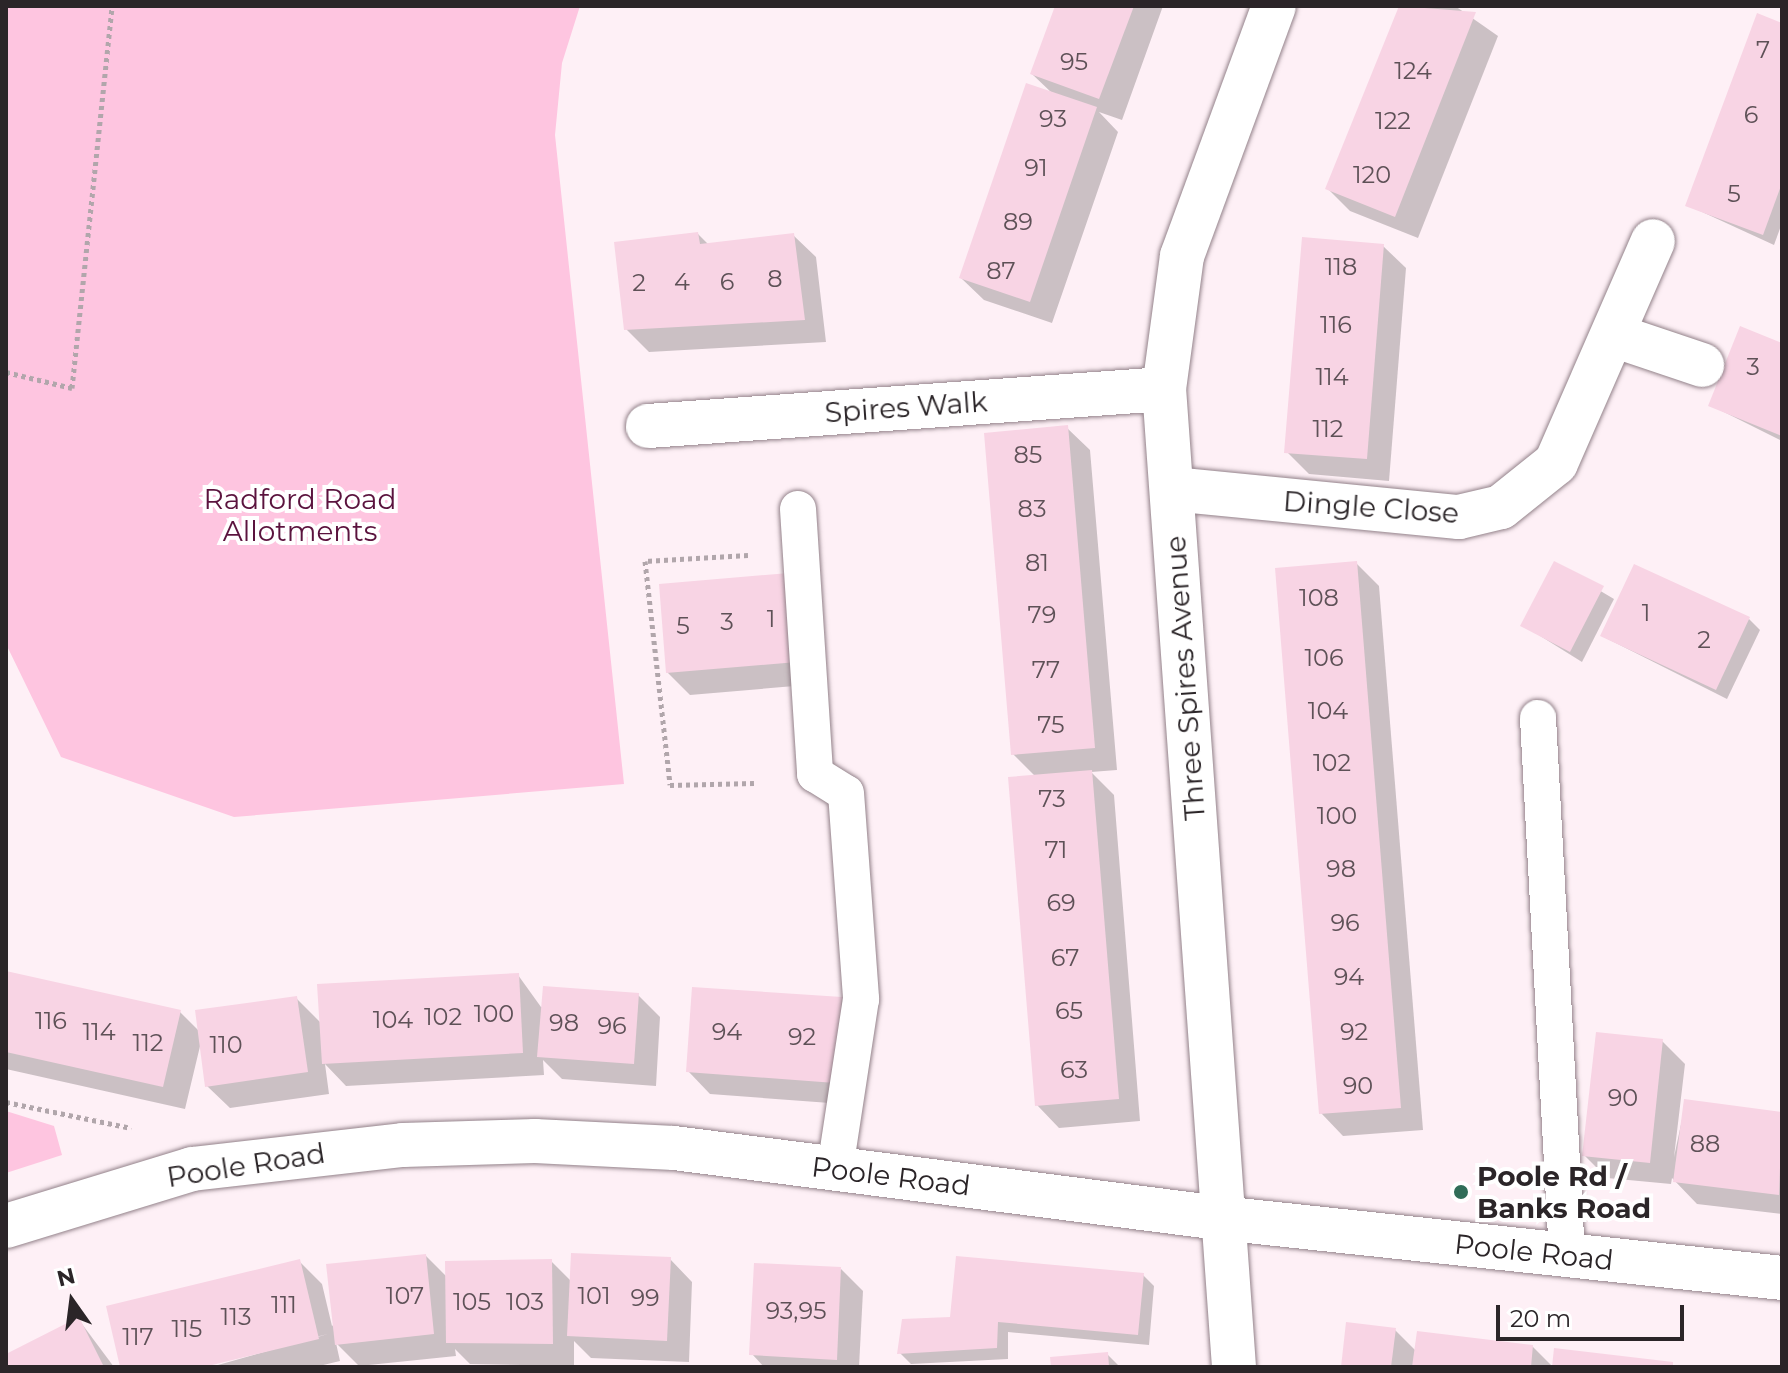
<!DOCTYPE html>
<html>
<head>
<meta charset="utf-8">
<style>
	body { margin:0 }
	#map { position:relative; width:1788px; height:1373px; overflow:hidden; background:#fef0f6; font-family:Montserrat,sans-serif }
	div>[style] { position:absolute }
	.green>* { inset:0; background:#fec5e0 }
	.shadow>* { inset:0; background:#0003 }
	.building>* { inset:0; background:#f8d4e4 }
	.path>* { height:5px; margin-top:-2.5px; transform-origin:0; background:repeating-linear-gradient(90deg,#b1a6ab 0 4px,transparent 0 8px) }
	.roads { filter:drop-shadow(0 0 2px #93828a) drop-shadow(0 0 2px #93828a) }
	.service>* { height:36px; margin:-18px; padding:0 18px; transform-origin:18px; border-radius:18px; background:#fff }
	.minor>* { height:44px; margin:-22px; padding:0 22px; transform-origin:22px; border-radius:22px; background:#fff }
	.dots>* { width:22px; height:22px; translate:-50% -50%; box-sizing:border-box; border:4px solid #fff; border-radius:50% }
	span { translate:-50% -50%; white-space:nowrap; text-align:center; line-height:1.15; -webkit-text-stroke:8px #fff; paint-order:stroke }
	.number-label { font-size:24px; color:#5e5157 }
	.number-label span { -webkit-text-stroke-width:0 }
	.street-label { font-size:28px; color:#2b2528 }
	.park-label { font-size:28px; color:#5b133e }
	.poi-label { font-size:28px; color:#2b2528; font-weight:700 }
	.left { translate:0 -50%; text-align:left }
	.frame { position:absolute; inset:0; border:8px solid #2b2528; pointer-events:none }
	.north { position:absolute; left:32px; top:1261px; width:80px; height:80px; -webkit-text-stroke:6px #fff; paint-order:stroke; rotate:346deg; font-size:22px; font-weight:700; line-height:32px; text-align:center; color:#2b2528 }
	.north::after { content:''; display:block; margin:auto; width:28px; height:36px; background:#2b2528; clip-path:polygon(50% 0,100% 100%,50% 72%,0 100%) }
	.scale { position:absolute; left:1496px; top:1305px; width:188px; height:36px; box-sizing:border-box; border:4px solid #2b2528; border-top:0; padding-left:10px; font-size:24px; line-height:28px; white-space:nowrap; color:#2b2528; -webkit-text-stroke:6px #fff; paint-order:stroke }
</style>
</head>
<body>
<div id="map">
	<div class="green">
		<i style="clip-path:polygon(6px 6px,580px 6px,562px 63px,555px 135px,624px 784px,234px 817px,61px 757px,6px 644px)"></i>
		<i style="clip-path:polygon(6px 1111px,54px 1126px,62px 1155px,6px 1173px)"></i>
	</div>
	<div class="shadow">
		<i style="clip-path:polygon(1057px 6px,1163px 6px,1122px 120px,1099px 112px,1118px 132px,1052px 323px,984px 300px,961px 278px,1053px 94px,1032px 74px)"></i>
		<i style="clip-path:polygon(1401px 6px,1455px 6px,1498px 36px,1418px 238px,1350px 211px,1328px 189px)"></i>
		<i style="clip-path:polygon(1782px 25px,1782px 223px,1774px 245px,1687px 205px)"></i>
		<i style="clip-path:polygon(698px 234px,709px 245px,793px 235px,816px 257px,826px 342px,649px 352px,626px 329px)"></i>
		<i style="clip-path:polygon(1383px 246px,1406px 268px,1389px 481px,1309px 474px,1287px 452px)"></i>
		<i style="clip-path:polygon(1782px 345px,1782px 441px,1710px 405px)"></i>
		<i style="clip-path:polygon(1067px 428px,1090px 450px,1117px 770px,1091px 772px,1114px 795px,1140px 1121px,1059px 1128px,1037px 1105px,1036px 777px,1013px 754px)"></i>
		<i style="clip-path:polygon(1356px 563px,1379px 586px,1423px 1130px,1343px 1136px,1321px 1113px)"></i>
		<i style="clip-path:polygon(1555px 564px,1614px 599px,1582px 662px,1523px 625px)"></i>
		<i style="clip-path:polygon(811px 598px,818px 684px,690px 695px,667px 672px)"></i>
		<i style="clip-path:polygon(1749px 619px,1760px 630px,1727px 699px,1602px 636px)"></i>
		<i style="clip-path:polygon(6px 973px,180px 1012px,200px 1032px,296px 998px,321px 1023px,518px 975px,541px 1007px,638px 995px,660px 1017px,656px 1086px,562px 1079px,543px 1060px,544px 1075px,346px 1086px,325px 1064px,329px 1094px,230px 1108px,207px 1086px,201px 1042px,185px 1109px,6px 1069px)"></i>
		<i style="clip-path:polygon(841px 999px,863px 1022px,857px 1105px,710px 1094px,688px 1071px)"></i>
		<i style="clip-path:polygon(1662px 1041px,1685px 1064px,1674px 1157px,1686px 1101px,1782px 1114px,1782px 1214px,1697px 1204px,1672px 1178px,1671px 1184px,1607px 1178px,1584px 1155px)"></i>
		<i style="clip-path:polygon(426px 1256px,447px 1277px,551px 1261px,571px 1281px,670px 1259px,692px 1282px,689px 1362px,591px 1358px,574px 1341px,574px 1366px,470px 1364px,455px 1349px,456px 1356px,359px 1366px,336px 1343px,340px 1361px,315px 1367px,211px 1367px,328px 1334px,195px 1367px,123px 1367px,299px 1261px,322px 1284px,332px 1326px)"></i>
		<i style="clip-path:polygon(841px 1269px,863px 1291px,859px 1367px,764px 1367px,752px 1354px)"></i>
		<i style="clip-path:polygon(1143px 1275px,1154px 1286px,1149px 1345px,1008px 1332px,1008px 1359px,911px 1364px,900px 1353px,952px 1319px)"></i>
		<i style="clip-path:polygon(79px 1320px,114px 1367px,6px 1367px,6px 1356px)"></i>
		<i style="clip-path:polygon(1395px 1330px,1416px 1351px,1532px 1346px,1553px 1367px,1343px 1367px)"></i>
		<i style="clip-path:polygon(1107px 1354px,1120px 1367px,1053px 1367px)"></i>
	</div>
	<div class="building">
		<i style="clip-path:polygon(1055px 6px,1134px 6px,1099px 99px,1030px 74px)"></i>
		<i style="clip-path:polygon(1399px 6px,1476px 12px,1395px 217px,1325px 189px)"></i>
		<i style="clip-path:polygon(1757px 13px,1782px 23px,1782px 183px,1763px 235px,1685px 206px)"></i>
		<i style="clip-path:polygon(1026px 83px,1097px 107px,1030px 302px,959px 278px)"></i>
		<i style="clip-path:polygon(698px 232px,700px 244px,794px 233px,805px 320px,624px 330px,614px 242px)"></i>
		<i style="clip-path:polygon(1302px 237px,1384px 244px,1367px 459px,1284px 453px)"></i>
		<i style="clip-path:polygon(1740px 326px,1782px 343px,1782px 436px,1708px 406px)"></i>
		<i style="clip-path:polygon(1068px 425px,1095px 748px,1011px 755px,984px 433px)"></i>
		<i style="clip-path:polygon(1357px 561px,1401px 1108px,1319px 1114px,1275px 568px)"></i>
		<i style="clip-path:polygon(1554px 561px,1604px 586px,1570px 652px,1520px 626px)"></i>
		<i style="clip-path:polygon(1634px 564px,1750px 617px,1716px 690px,1600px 636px)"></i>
		<i style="clip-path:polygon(789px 573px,797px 662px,666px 673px,659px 584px)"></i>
		<i style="clip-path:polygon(1092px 770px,1119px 1099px,1035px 1106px,1008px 777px)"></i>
		<i style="clip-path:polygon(6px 971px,181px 1010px,163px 1087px,6px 1052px)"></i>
		<i style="clip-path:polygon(519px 973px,523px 1053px,322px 1064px,317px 984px)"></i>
		<i style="clip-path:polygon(543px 986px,639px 993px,634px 1064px,537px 1057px)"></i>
		<i style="clip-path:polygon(692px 987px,842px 997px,835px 1083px,686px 1072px)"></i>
		<i style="clip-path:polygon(297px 996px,308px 1072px,205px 1087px,195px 1010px)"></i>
		<i style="clip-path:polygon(1596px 1032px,1663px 1039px,1650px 1163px,1582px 1156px)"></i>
		<i style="clip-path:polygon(1684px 1099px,1782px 1112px,1779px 1195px,1673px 1182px)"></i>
		<i style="clip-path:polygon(571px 1253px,671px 1257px,667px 1341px,567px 1336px)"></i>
		<i style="clip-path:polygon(426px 1254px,434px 1334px,335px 1345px,326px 1264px)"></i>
		<i style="clip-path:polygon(956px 1256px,1144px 1273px,1138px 1335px,998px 1322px,997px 1348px,897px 1354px,902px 1319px,950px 1317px)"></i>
		<i style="clip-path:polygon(300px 1259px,319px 1339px,204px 1367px,120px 1367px,106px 1306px)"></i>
		<i style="clip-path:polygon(552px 1259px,553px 1344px,446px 1343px,445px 1261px)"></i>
		<i style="clip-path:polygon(754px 1263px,841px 1267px,837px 1360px,749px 1355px)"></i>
		<i style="clip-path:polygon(79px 1317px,104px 1367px,6px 1367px,6px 1354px)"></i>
		<i style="clip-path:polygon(1346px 1322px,1396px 1328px,1391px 1367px,1341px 1367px)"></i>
		<i style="clip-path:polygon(1417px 1331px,1533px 1345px,1531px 1367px,1412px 1367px)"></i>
		<i style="clip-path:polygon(1554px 1348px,1673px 1362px,1673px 1367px,1552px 1367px)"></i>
		<i style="clip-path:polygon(1108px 1352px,1109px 1367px,1051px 1367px,1050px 1357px)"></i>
	</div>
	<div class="path">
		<i style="left:6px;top:372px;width:68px;rotate:13.6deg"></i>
		<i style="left:72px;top:388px;width:384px;rotate:-84deg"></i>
		<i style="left:748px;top:555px;width:103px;rotate:176.7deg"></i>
		<i style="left:645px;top:561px;width:225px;rotate:83.6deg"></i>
		<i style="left:670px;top:785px;width:84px;rotate:-1.4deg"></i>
		<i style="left:6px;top:1102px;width:128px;rotate:11.7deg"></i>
	</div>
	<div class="roads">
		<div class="service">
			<i style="left:798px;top:509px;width:266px;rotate:86.3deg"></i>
			<i style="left:815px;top:774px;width:36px;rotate:32deg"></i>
			<i style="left:846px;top:793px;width:207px;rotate:85.8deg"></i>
			<i style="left:861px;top:999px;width:172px;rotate:98.7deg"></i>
			<i style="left:1538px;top:718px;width:538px;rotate:86.91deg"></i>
		</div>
		<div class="minor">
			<i style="left:1613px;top:335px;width:94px;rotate:18.6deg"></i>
			<i style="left:648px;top:426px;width:517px;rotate:-4.1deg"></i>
			<i style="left:1172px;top:489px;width:288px;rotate:5.6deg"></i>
			<i style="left:1459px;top:517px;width:43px;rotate:-13.4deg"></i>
			<i style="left:1501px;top:507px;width:70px;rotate:-38.7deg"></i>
			<i style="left:1556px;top:463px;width:242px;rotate:-66.4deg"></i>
			<i style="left:6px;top:1226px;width:195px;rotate:-17deg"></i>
			<i style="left:192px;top:1169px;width:212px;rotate:-6.5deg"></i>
			<i style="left:403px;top:1145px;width:132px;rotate:-1.7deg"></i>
			<i style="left:535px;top:1141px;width:139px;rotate:2.9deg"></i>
			<i style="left:674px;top:1148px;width:550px;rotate:7.31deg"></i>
			<i style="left:1220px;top:1218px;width:565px;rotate:6.09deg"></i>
			<i style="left:1234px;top:1367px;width:981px;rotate:-94.09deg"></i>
			<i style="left:1164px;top:389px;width:134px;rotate:-82.3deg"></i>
			<i style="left:1182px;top:256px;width:266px;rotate:-69.8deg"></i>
		</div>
	</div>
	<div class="dots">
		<i style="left:1461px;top:1192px;background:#306d58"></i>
	</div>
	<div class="number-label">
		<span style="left:1763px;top:50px">7</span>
		<span style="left:1074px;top:62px">95</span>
		<span style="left:1413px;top:71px">124</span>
		<span style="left:1751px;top:115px">6</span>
		<span style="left:1053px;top:119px">93</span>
		<span style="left:1393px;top:121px">122</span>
		<span style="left:1036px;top:168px">91</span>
		<span style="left:1372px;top:175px">120</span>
		<span style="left:1734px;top:194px">5</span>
		<span style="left:1018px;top:222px">89</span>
		<span style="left:1341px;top:267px">118</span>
		<span style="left:1001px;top:271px">87</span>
		<span style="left:775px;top:279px">8</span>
		<span style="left:682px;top:282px">4</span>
		<span style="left:727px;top:282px">6</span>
		<span style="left:639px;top:283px">2</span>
		<span style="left:1336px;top:325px">116</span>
		<span style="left:1753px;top:367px">3</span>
		<span style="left:1332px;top:377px">114</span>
		<span style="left:1328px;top:429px">112</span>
		<span style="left:1028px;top:455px">85</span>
		<span style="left:1032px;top:509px">83</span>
		<span style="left:1037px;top:563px">81</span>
		<span style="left:1319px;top:598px">108</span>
		<span style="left:1646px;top:613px">1</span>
		<span style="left:1042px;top:615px">79</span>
		<span style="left:771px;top:619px">1</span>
		<span style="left:727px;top:622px">3</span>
		<span style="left:683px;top:626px">5</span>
		<span style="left:1704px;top:640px">2</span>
		<span style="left:1324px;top:658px">106</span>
		<span style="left:1046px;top:670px">77</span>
		<span style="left:1328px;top:711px">104</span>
		<span style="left:1051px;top:725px">75</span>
		<span style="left:1332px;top:763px">102</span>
		<span style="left:1052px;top:799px">73</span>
		<span style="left:1337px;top:816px">100</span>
		<span style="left:1056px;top:850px">71</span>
		<span style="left:1341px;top:869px">98</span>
		<span style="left:1061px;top:903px">69</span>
		<span style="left:1345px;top:923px">96</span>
		<span style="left:1065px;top:958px">67</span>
		<span style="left:1349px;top:977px">94</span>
		<span style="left:1069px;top:1011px">65</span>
		<span style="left:494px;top:1014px">100</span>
		<span style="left:443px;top:1017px">102</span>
		<span style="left:393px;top:1020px">104</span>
		<span style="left:51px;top:1021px">116</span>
		<span style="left:564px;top:1023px">98</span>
		<span style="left:612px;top:1026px">96</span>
		<span style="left:99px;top:1032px">114</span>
		<span style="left:727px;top:1032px">94</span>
		<span style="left:1354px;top:1032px">92</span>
		<span style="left:802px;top:1037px">92</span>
		<span style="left:148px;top:1043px">112</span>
		<span style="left:226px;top:1045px">110</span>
		<span style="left:1074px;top:1070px">63</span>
		<span style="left:1358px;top:1086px">90</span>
		<span style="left:1623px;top:1098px">90</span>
		<span style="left:1705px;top:1144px">88</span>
		<span style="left:405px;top:1296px">107</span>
		<span style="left:594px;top:1296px">101</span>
		<span style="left:645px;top:1298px">99</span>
		<span style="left:472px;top:1302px">105</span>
		<span style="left:525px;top:1302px">103</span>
		<span style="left:284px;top:1305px">111</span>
		<span style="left:796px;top:1311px">93,95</span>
		<span style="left:236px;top:1317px">113</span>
		<span style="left:187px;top:1329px">115</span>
		<span style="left:138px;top:1337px">117</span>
	</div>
	<div class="street-label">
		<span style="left:906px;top:407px;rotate:-4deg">Spires Walk</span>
		<span style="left:1371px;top:507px;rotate:4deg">Dingle Close</span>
		<span style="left:1185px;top:678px;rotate:-94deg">Three Spires Avenue</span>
		<span style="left:246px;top:1165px;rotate:-9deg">Poole Road</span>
		<span style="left:891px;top:1176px;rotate:7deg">Poole Road</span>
		<span style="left:1534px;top:1252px;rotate:6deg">Poole Road</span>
	</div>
	<div class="park-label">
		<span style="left:300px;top:515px">Radford Road<br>Allotments</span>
	</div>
	<div class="poi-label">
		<span class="left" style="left:1477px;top:1192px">Poole Rd /<br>Banks Road</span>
	</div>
	<div class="frame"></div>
	<div class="north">N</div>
	<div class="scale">20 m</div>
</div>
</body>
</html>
